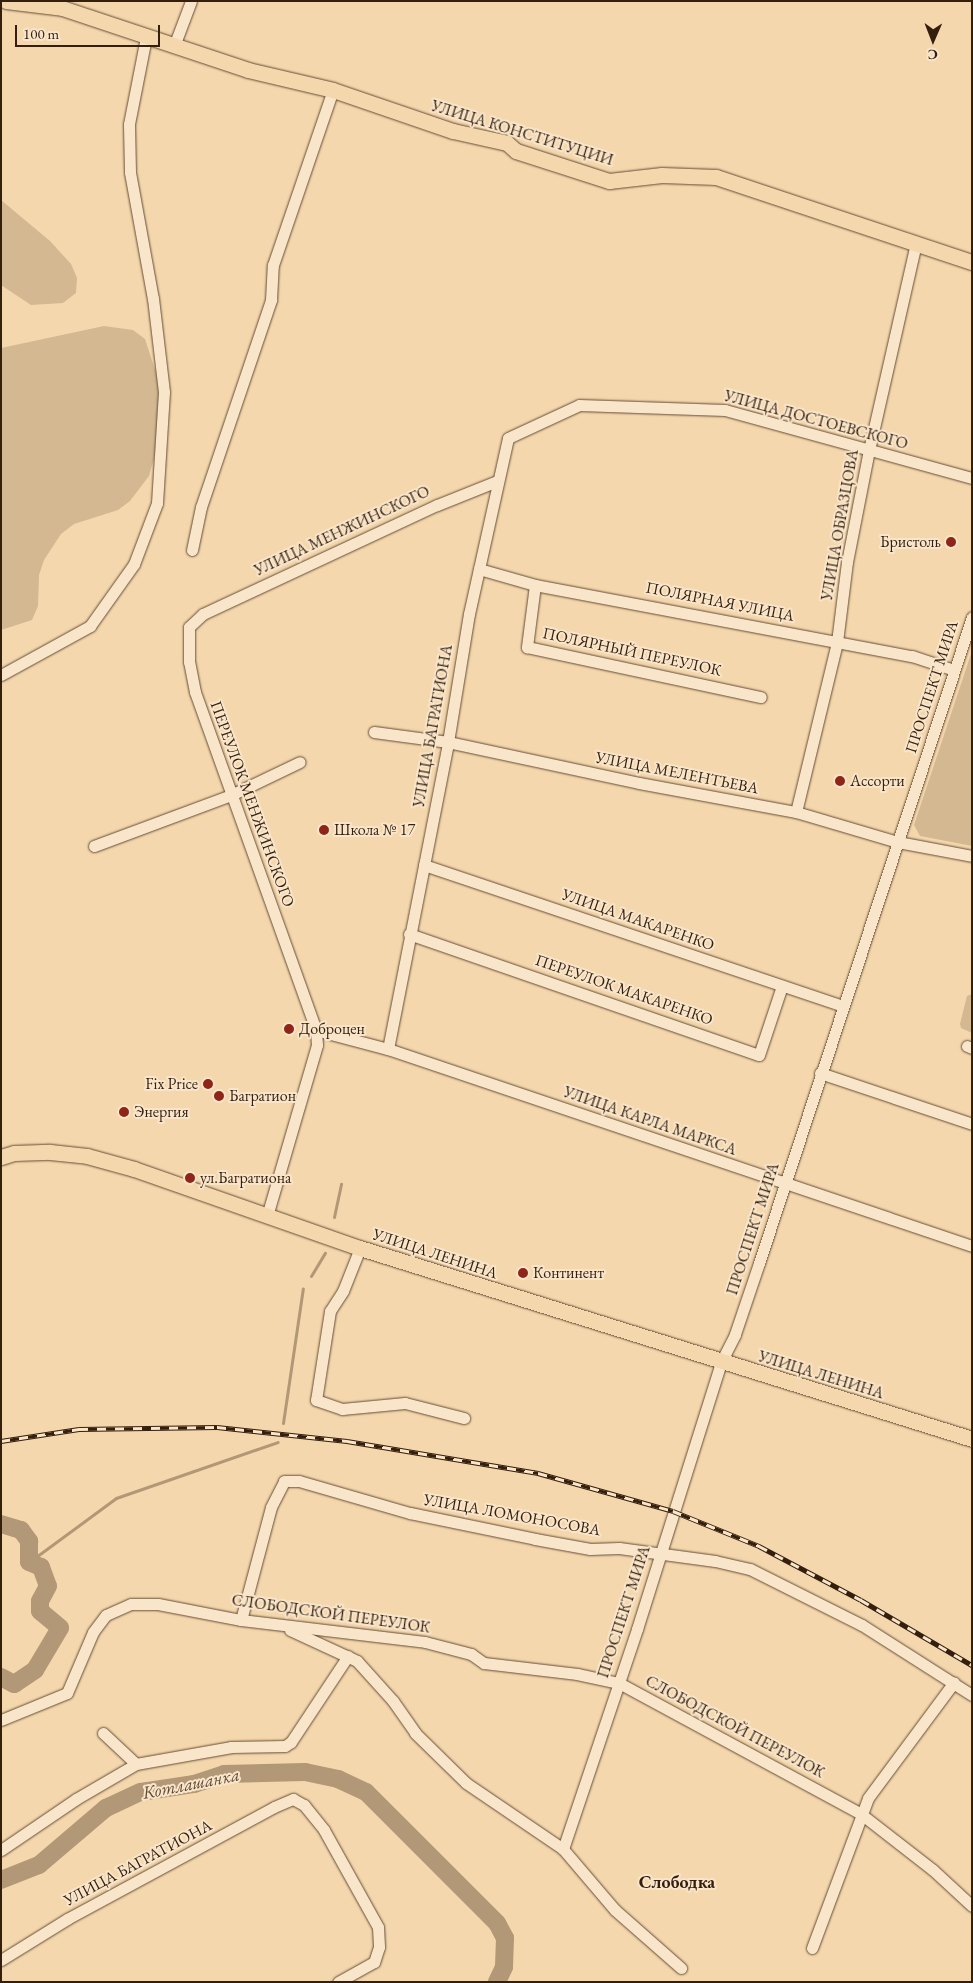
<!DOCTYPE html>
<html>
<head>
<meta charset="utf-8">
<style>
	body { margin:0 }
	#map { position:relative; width:973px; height:1983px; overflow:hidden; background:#f5d7ad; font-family:"EB Garamond",serif }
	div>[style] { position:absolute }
	.green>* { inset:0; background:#d4b892 }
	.stream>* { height:3px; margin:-1.5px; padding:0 1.5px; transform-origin:1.5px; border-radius:1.5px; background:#b39877 }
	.river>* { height:18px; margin:-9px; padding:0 9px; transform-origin:9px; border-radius:9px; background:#b39877 }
	.roads { filter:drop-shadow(0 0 1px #644d36) drop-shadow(0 0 1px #644d36) }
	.minor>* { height:11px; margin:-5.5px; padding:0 5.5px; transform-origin:5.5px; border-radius:5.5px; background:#f8e5ca }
	.major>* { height:15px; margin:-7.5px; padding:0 7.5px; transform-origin:7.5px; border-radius:7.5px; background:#f5d7ad }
	.rail>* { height:5px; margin-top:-2.5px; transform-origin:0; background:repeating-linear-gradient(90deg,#f8e5ca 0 9px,#341f0e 0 18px); box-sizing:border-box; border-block:1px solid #341f0e }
	.dots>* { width:14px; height:14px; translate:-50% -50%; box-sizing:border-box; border:2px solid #f8e5ca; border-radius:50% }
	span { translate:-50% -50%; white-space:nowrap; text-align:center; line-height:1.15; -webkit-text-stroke:4px #f8e5ca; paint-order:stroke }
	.street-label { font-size:16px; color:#341f0e }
	.poi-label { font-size:16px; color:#341f0e }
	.right { translate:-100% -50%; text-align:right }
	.left { translate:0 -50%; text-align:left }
	.water-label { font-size:18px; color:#604933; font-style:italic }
	.neighbourhood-label { font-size:18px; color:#341f0e; font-weight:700 }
	.frame { position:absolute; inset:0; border:2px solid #341f0e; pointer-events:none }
	.north { position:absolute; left:908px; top:15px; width:50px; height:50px; -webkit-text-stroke:4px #f8e5ca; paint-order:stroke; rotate:181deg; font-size:14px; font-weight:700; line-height:20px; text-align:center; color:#341f0e }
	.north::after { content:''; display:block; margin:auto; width:18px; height:22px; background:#341f0e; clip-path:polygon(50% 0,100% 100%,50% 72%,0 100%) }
	.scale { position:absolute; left:15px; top:25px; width:145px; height:22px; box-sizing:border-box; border:2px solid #341f0e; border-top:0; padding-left:6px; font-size:15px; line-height:18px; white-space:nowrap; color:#341f0e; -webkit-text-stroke:4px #f8e5ca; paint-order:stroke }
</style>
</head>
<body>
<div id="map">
	<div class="green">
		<i style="clip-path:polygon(1px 200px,50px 241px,71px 264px,77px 278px,76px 293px,63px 303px,31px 305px,1px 285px)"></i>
		<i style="clip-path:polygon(104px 326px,133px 330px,145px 339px,159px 382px,158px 444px,149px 476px,130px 501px,118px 510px,74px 524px,61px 534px,44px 560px,39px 575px,38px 606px,32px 620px,1px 630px,1px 348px)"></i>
		<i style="clip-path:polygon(972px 651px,972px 846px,920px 836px,914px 825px)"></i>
		<i style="clip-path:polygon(972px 994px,972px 1033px,961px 1028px,960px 1024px,967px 996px)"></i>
	</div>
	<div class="stream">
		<i style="left:334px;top:1217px;width:34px;rotate:-78deg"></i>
		<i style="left:311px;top:1276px;width:27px;rotate:-59deg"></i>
		<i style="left:283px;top:1423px;width:136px;rotate:-81.6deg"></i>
		<i style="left:29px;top:1562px;width:108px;rotate:-36.3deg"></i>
		<i style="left:116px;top:1498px;width:171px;rotate:-19.1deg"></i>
	</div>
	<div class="river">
		<i style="left:1px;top:1524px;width:21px;rotate:17deg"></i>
		<i style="left:21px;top:1530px;width:14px;rotate:54deg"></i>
		<i style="left:29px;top:1541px;width:21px;rotate:90deg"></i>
		<i style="left:29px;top:1562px;width:13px;rotate:23deg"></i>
		<i style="left:41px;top:1567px;width:20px;rotate:70deg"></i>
		<i style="left:48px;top:1586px;width:17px;rotate:118deg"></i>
		<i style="left:40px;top:1601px;width:10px;rotate:90deg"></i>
		<i style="left:40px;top:1611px;width:26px;rotate:40deg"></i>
		<i style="left:60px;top:1628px;width:49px;rotate:120.8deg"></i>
		<i style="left:35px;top:1670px;width:25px;rotate:146deg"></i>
		<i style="left:14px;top:1684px;width:15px;rotate:-152deg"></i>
		<i style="left:1px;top:1880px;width:41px;rotate:-21.5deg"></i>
		<i style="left:39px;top:1865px;width:88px;rotate:-40.4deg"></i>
		<i style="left:106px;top:1808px;width:38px;rotate:-25deg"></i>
		<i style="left:141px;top:1792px;width:54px;rotate:-8.6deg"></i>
		<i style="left:194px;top:1784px;width:32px;rotate:-18deg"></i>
		<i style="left:224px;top:1774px;width:81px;rotate:-1.4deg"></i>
		<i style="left:305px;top:1772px;width:34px;rotate:12deg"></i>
		<i style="left:338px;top:1779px;width:31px;rotate:25deg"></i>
		<i style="left:366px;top:1792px;width:185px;rotate:45deg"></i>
		<i style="left:497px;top:1923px;width:17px;rotate:62deg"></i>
		<i style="left:505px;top:1938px;width:29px;rotate:92deg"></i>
		<i style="left:504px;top:1967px;width:17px;rotate:115deg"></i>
	</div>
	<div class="roads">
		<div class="minor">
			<i style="left:174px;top:46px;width:48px;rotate:-69.3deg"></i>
			<i style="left:192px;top:550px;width:44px;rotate:-78.2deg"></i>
			<i style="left:201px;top:507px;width:219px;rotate:-71.3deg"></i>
			<i style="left:271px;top:300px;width:35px;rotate:-87deg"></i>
			<i style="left:273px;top:265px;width:185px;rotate:-71.1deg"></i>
			<i style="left:479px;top:569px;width:58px;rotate:15.9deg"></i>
			<i style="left:535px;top:585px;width:384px;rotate:10.7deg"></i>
			<i style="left:912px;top:656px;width:44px;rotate:18.4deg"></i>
			<i style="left:535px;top:585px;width:63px;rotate:97.4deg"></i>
			<i style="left:527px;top:647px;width:239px;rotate:12.1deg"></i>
			<i style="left:1px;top:675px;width:102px;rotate:-28.8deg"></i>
			<i style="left:90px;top:626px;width:76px;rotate:-54.6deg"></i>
			<i style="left:134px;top:564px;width:65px;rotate:-69.3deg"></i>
			<i style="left:157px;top:503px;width:111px;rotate:-86.4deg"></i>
			<i style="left:164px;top:392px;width:94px;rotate:-96.7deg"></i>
			<i style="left:153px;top:299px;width:129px;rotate:-100.3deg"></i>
			<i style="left:130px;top:172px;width:48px;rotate:-91.2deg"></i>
			<i style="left:129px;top:124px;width:89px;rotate:-78.9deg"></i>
			<i style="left:374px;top:732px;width:75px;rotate:7.7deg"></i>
			<i style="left:448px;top:742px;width:195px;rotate:12.1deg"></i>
			<i style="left:639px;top:783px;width:160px;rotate:10.5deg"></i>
			<i style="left:796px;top:812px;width:106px;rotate:16.4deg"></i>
			<i style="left:898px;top:842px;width:75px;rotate:10.7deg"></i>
			<i style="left:796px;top:812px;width:175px;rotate:-76.4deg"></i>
			<i style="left:837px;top:642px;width:81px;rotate:-82.9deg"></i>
			<i style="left:847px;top:562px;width:114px;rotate:-78.9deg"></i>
			<i style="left:869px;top:450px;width:212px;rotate:-77.2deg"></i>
			<i style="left:94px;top:846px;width:146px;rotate:-20.4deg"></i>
			<i style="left:231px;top:795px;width:76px;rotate:-25.6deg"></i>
			<i style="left:424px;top:865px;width:441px;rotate:18.6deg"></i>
			<i style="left:409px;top:934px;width:370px;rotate:19.1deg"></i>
			<i style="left:759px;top:1055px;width:73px;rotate:-71.6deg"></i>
			<i style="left:316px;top:1030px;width:74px;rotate:14.8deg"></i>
			<i style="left:388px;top:1049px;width:616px;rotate:18.64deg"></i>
			<i style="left:967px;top:1046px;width:5px;rotate:22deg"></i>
			<i style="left:388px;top:1049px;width:313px;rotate:-78.9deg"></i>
			<i style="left:448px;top:742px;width:130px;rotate:-80.7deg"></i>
			<i style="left:469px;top:614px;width:180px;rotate:-77.5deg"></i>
			<i style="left:508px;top:438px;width:78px;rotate:-24.9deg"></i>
			<i style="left:579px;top:405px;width:146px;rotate:2deg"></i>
			<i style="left:725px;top:410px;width:256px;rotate:15.4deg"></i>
			<i style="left:820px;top:1073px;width:160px;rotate:18.5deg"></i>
			<i style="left:267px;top:1216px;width:178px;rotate:-73.7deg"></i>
			<i style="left:317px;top:1045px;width:15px;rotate:-94deg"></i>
			<i style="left:316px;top:1030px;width:359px;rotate:-109.7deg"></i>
			<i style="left:195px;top:692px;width:31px;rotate:-101deg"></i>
			<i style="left:189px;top:662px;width:35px;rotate:-90deg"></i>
			<i style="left:189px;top:627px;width:19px;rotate:-43deg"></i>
			<i style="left:203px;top:614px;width:258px;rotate:-25deg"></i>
			<i style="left:437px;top:505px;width:65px;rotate:-21.8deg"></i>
			<i style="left:360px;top:1248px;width:46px;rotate:111.6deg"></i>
			<i style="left:343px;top:1291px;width:24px;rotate:123deg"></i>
			<i style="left:330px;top:1311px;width:90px;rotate:98.9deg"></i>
			<i style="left:316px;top:1400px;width:28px;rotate:19deg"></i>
			<i style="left:342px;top:1409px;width:63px;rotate:-5.4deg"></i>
			<i style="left:405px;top:1403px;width:61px;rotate:14.3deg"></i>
			<i style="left:241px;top:1620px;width:117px;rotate:-75.1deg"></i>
			<i style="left:271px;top:1507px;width:29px;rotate:-63deg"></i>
			<i style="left:284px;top:1481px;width:15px"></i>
			<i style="left:299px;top:1481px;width:116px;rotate:16.1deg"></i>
			<i style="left:410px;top:1513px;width:128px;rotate:11.7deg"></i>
			<i style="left:535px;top:1539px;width:56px;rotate:10.3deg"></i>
			<i style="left:590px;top:1549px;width:29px;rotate:-2deg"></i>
			<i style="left:619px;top:1548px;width:97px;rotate:7.7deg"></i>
			<i style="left:715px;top:1561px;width:36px;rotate:13deg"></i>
			<i style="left:750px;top:1569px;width:125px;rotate:26.6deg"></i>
			<i style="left:862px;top:1625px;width:130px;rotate:32.5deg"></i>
			<i style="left:290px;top:1630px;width:74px;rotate:24.8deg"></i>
			<i style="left:357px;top:1661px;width:54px;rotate:48deg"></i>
			<i style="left:393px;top:1701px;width:39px;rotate:55deg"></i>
			<i style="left:415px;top:1733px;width:71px;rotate:44.4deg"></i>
			<i style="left:466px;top:1783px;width:117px;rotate:34.2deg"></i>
			<i style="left:563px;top:1849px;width:80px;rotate:49.6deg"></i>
			<i style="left:615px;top:1910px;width:88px;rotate:41.3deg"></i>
			<i style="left:1px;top:1720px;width:71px;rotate:-22.2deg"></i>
			<i style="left:67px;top:1693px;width:66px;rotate:-66.9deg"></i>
			<i style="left:93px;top:1632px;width:21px;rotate:-53deg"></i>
			<i style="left:106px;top:1615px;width:27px;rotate:-24deg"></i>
			<i style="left:131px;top:1604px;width:27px"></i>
			<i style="left:158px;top:1604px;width:85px;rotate:10.9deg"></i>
			<i style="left:241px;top:1620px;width:185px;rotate:6.8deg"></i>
			<i style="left:425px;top:1642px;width:48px;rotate:14.6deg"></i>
			<i style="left:471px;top:1654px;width:16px;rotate:35deg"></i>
			<i style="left:484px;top:1663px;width:94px;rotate:6.7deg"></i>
			<i style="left:577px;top:1674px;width:43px;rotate:12.1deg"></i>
			<i style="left:619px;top:1683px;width:275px;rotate:28.4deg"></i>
			<i style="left:861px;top:1814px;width:91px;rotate:37.9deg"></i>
			<i style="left:933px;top:1870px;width:53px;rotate:42.7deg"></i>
			<i style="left:103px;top:1733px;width:45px;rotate:43.2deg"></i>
			<i style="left:563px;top:1849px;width:232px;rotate:-71.4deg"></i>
			<i style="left:637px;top:1629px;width:280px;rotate:-72.5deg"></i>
			<i style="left:721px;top:1362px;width:31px;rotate:-63deg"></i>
			<i style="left:735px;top:1334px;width:75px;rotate:-71.3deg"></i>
			<i style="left:759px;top:1263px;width:680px;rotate:-71.75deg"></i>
			<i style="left:1px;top:1850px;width:91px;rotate:-34.2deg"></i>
			<i style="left:76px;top:1799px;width:69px;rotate:-30.3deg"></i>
			<i style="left:136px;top:1764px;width:97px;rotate:-10.1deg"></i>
			<i style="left:231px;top:1747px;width:54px;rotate:-1.1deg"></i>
			<i style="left:285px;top:1746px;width:7px;rotate:-34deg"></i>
			<i style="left:291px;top:1742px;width:103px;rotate:-56.5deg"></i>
			<i style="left:812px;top:1948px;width:160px;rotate:-69.5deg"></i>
			<i style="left:868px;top:1798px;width:144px;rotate:-53.4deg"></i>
			<i style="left:1px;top:1960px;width:78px;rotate:-31.8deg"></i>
			<i style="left:67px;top:1919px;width:235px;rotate:-28.4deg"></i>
			<i style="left:274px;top:1807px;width:21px;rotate:-23deg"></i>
			<i style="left:293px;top:1799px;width:13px;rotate:29deg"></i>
			<i style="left:304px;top:1805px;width:32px;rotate:51deg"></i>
			<i style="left:324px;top:1830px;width:111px;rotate:60.9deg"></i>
			<i style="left:378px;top:1927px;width:20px;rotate:87deg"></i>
			<i style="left:379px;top:1947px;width:16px;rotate:108deg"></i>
			<i style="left:374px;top:1962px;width:41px;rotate:150.9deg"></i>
		</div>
		<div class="major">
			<i style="left:6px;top:1px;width:56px;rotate:7.1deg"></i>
			<i style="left:62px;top:8px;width:196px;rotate:18.4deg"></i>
			<i style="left:248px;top:70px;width:87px;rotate:13.2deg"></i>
			<i style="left:333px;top:90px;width:127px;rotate:18.9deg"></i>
			<i style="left:453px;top:131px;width:55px;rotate:12.5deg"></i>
			<i style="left:507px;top:143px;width:12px;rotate:42deg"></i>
			<i style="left:516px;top:151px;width:98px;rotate:17.9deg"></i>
			<i style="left:609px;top:181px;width:53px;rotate:-6.5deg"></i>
			<i style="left:662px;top:175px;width:54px;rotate:2.1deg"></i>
			<i style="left:716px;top:177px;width:270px;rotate:18.4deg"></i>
			<i style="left:1px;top:1157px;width:14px;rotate:-17deg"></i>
			<i style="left:14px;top:1153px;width:36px;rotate:-2deg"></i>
			<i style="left:50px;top:1152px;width:37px;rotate:6deg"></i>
			<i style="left:87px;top:1156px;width:49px;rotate:15.5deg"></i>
			<i style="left:134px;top:1169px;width:239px;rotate:19.3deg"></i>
			<i style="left:360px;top:1248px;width:641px;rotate:17.33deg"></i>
		</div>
	</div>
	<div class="rail">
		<i style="left:1px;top:1441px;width:79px;rotate:-8.7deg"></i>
		<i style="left:79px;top:1429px;width:138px;rotate:-0.8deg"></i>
		<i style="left:217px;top:1427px;width:131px;rotate:6.1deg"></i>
		<i style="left:347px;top:1441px;width:194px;rotate:9.5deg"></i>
		<i style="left:538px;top:1473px;width:140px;rotate:15.7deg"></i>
		<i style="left:673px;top:1511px;width:93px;rotate:22.1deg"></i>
		<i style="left:759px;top:1546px;width:115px;rotate:27.9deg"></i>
		<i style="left:861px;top:1600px;width:129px;rotate:30.4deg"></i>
	</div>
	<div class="dots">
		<i style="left:951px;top:542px;background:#8f2418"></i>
		<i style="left:840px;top:781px;background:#8f2418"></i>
		<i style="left:324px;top:830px;background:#8f2418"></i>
		<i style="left:289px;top:1029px;background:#8f2418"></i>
		<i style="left:208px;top:1084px;background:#8f2418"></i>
		<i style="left:219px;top:1096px;background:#8f2418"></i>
		<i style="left:124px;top:1112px;background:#8f2418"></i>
		<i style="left:190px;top:1178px;background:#8f2418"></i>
		<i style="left:523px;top:1273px;background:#8f2418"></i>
	</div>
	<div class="street-label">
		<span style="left:522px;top:133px;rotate:17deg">УЛИЦА КОНСТИТУЦИИ</span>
		<span style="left:816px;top:420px;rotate:15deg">УЛИЦА ДОСТОЕВСКОГО</span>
		<span style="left:840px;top:525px;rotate:-80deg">УЛИЦА ОБРАЗЦОВА</span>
		<span style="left:342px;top:531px;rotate:-25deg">УЛИЦА МЕНЖИНСКОГО</span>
		<span style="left:720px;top:602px;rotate:11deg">ПОЛЯРНАЯ УЛИЦА</span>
		<span style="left:632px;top:652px;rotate:12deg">ПОЛЯРНЫЙ ПЕРЕУЛОК</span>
		<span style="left:932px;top:687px;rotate:-72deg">ПРОСПЕКТ МИРА</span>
		<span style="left:433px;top:726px;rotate:-80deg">УЛИЦА БАГРАТИОНА</span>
		<span style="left:677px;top:773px;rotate:11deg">УЛИЦА МЕЛЕНТЬЕВА</span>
		<span style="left:252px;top:804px;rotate:70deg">ПЕРЕУЛОК МЕНЖИНСКОГО</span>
		<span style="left:638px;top:920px;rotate:19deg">УЛИЦА МАКАРЕНКО</span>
		<span style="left:624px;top:990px;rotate:19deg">ПЕРЕУЛОК МАКАРЕНКО</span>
		<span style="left:650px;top:1121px;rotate:19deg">УЛИЦА КАРЛА МАРКСА</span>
		<span style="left:753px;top:1229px;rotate:-72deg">ПРОСПЕКТ МИРА</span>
		<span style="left:435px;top:1254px;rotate:18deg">УЛИЦА ЛЕНИНА</span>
		<span style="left:821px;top:1375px;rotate:17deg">УЛИЦА ЛЕНИНА</span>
		<span style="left:512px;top:1515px;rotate:10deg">УЛИЦА ЛОМОНОСОВА</span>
		<span style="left:624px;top:1612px;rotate:-72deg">ПРОСПЕКТ МИРА</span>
		<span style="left:331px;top:1614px;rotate:8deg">СЛОБОДСКОЙ ПЕРЕУЛОК</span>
		<span style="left:735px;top:1727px;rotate:28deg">СЛОБОДСКОЙ ПЕРЕУЛОК</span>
		<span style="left:138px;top:1863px;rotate:-28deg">УЛИЦА БАГРАТИОНА</span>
	</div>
	<div class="poi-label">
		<span class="right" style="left:941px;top:542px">Бристоль</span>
		<span class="left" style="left:850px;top:781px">Ассорти</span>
		<span class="left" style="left:334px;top:830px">Школа № 17</span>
		<span class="left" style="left:299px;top:1029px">Доброцен</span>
		<span class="right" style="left:198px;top:1084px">Fix Price</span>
		<span class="left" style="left:229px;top:1096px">Багратион</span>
		<span class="left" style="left:134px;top:1112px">Энергия</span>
		<span class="left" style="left:200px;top:1178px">ул.Багратиона</span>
		<span class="left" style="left:533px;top:1273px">Континент</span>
	</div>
	<div class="water-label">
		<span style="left:191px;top:1784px;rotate:-11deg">Котлашанка</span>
	</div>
	<div class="neighbourhood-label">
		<span style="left:677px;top:1882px">Слободка</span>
	</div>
	<div class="frame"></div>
	<div class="north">С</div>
	<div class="scale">100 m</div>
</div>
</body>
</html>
